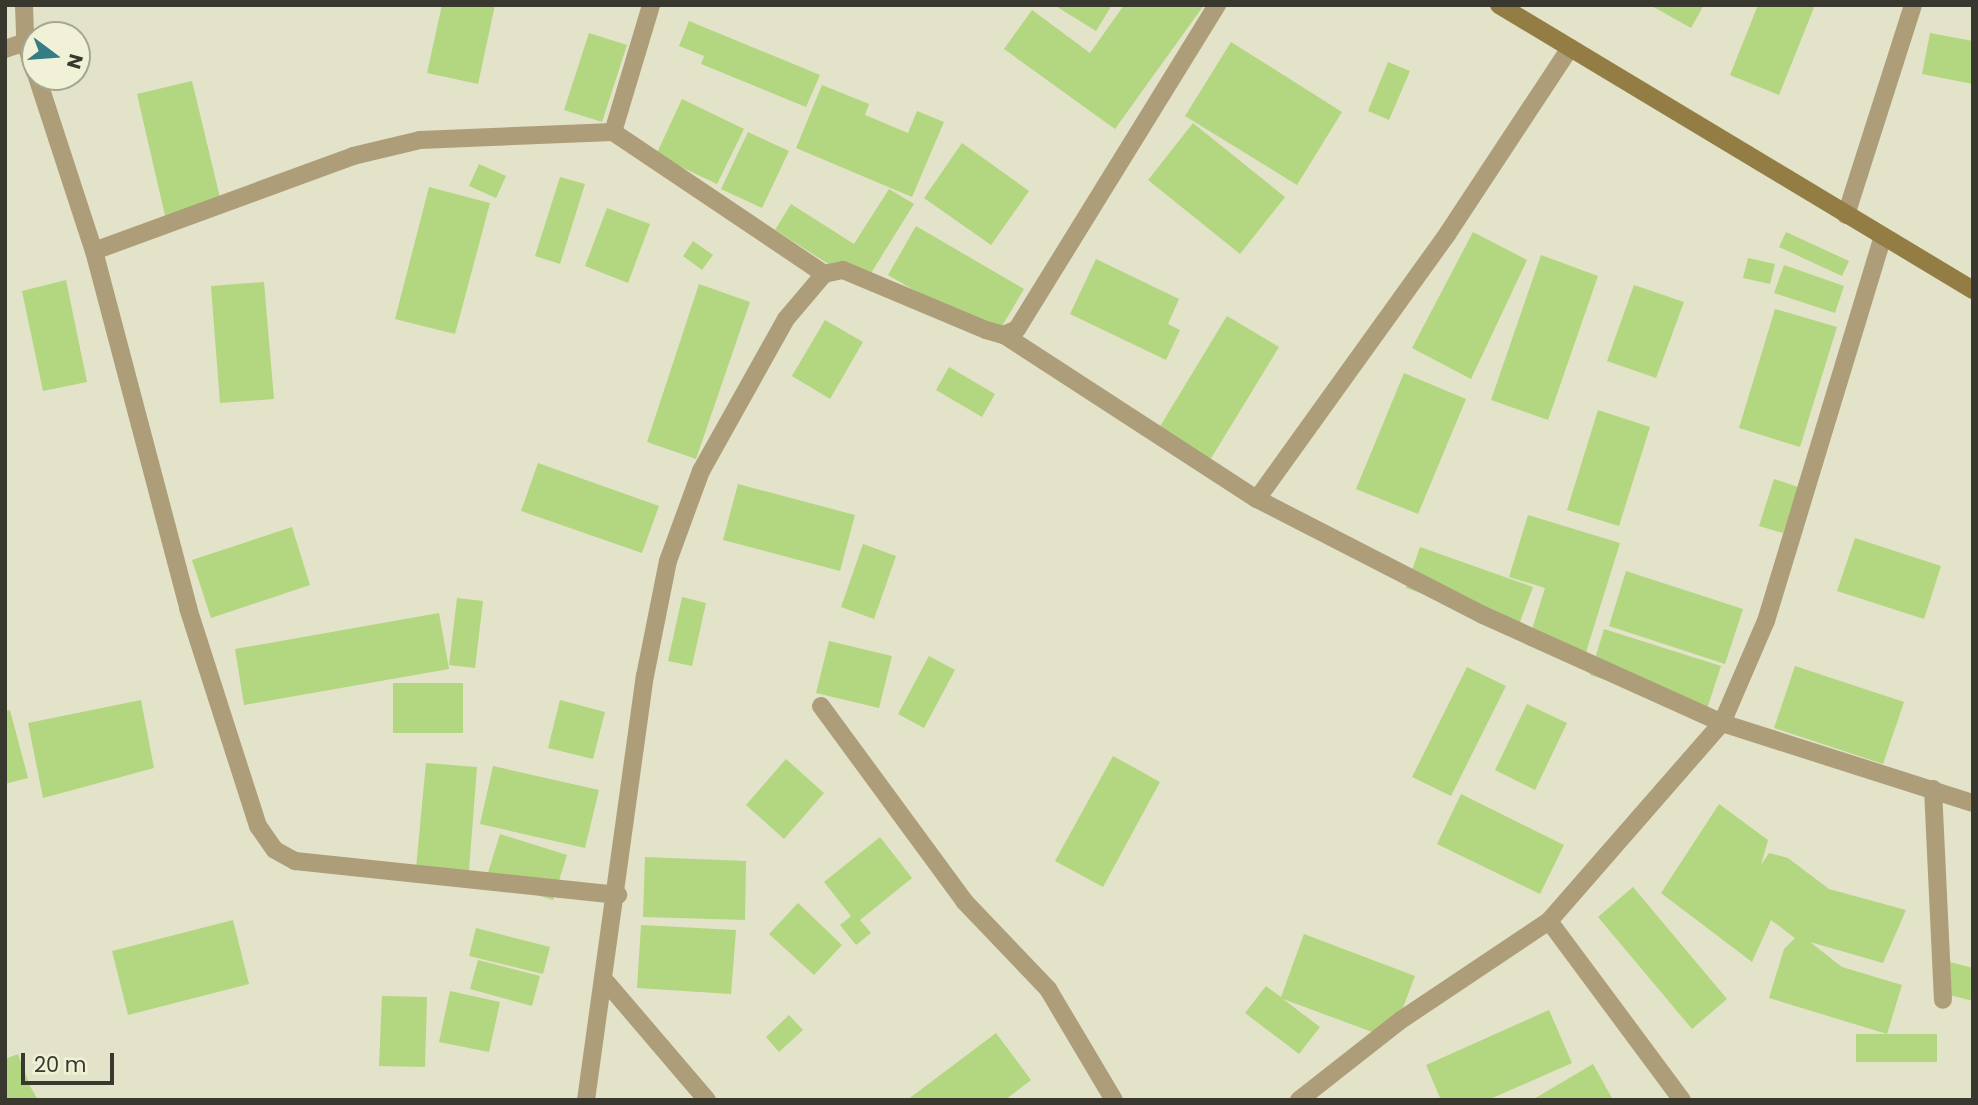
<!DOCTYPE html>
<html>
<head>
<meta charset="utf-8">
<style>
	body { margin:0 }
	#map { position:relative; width:1978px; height:1105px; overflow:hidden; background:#e3e3ca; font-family:Poppins,sans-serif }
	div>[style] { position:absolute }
	.building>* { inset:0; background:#b3d680 }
	.street>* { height:18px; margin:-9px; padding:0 9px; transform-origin:9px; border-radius:9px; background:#ad9e79 }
	.secondary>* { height:18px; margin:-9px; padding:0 9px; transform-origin:9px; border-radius:9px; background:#937d44 }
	span { translate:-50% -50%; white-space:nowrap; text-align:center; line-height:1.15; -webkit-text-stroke:5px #f0f1d7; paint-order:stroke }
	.frame { position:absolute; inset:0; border:7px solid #38382e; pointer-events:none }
	.north { position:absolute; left:21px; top:21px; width:70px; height:70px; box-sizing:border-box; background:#f0f1d7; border:2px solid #a6a793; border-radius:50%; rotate:106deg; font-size:19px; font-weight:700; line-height:28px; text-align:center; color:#38382e }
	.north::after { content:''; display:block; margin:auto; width:24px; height:32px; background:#357d84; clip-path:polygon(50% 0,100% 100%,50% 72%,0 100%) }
	.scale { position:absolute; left:21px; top:1053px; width:93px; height:32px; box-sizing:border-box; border:4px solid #38382e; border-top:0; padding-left:9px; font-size:21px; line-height:24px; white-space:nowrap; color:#38382e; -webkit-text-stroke:5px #f0f1d7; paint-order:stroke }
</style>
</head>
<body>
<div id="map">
	<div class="building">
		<i style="clip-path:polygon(442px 5px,495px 5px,478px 84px,427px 73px)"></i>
		<i style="clip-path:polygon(1054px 5px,1112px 5px,1096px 31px)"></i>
		<i style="clip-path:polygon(1124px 5px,1204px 5px,1115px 129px,1004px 49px,1032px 10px,1090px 53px)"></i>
		<i style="clip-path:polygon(1650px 5px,1704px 5px,1691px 28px)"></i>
		<i style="clip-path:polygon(1758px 5px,1815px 5px,1779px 95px,1730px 75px)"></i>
		<i style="clip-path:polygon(689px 21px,820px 75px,806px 107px,701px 64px,704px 56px,679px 46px)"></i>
		<i style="clip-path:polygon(589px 33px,627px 45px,602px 122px,564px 110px)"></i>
		<i style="clip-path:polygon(1930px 33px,1973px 41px,1973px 84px,1922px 74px)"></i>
		<i style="clip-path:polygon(1231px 42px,1342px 112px,1297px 185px,1185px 116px)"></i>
		<i style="clip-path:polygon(1388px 62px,1410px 71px,1389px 120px,1368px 111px)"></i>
		<i style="clip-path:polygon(192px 81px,222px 206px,166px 220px,137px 94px)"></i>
		<i style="clip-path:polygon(822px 85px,869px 104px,865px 115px,908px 133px,917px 111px,944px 122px,912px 197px,796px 148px)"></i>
		<i style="clip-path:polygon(682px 99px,744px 129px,717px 184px,656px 155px)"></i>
		<i style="clip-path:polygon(1193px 123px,1285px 197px,1240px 254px,1148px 180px)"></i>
		<i style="clip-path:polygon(748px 132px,789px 151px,762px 208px,721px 189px)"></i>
		<i style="clip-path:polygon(962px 143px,1029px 191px,991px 245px,924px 198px)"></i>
		<i style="clip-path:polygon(479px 164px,506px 176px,496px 198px,469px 186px)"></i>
		<i style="clip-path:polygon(560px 177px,585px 184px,560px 264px,535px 256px)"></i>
		<i style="clip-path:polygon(429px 187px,490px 203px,455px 334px,395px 319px)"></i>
		<i style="clip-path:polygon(889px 189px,914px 204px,863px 286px,775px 230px,791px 204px,854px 244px)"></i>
		<i style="clip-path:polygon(607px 208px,650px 224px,628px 283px,585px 266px)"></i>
		<i style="clip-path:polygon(916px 226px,1024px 289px,995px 338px,888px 275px)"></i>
		<i style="clip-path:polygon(1473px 232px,1527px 260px,1471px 379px,1412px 348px)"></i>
		<i style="clip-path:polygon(1786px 232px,1849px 261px,1842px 276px,1779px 247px)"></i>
		<i style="clip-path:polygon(693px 241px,713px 255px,702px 270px,683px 256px)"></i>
		<i style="clip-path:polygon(1541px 255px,1598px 276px,1548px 420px,1491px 400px)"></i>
		<i style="clip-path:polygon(1748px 258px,1775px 264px,1770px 284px,1743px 278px)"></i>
		<i style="clip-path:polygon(1096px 259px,1179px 299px,1168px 324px,1180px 330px,1166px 360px,1070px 314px)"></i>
		<i style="clip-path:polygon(1784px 265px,1844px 286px,1835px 313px,1774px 293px)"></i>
		<i style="clip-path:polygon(66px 280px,87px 382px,43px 391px,22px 291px)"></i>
		<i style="clip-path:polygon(264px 282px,274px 399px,220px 403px,211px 286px)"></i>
		<i style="clip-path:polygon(699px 284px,750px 302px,696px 459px,647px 442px)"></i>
		<i style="clip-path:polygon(1634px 285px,1684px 302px,1656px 378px,1607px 361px)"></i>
		<i style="clip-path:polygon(1775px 309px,1837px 327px,1800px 447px,1739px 428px)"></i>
		<i style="clip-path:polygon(1227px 316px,1279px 347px,1207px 465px,1156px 433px)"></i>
		<i style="clip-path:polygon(825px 320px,863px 342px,830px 399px,792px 376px)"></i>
		<i style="clip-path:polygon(949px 367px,995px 394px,982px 417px,936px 390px)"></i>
		<i style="clip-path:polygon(1404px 373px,1466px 399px,1418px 514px,1356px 489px)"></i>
		<i style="clip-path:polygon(1598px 410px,1650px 427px,1619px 526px,1567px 510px)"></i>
		<i style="clip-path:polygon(538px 463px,659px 506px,642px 553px,521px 511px)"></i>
		<i style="clip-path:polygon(1774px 479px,1798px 487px,1783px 533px,1759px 526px)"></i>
		<i style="clip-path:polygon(738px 484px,855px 515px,840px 571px,723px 540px)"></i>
		<i style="clip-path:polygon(1528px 515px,1620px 543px,1583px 662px,1527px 645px,1545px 588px,1509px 577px)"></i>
		<i style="clip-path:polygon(292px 527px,310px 585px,211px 618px,192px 560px)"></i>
		<i style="clip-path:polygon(1855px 538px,1941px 566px,1924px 619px,1837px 591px)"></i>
		<i style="clip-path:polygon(863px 544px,896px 556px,874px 619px,841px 607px)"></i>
		<i style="clip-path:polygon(1420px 547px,1533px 587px,1518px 627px,1406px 588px)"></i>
		<i style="clip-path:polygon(1626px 571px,1743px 609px,1725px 664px,1609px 626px)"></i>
		<i style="clip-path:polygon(682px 597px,706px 603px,692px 666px,668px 661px)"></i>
		<i style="clip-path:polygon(457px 598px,483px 601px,475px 668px,449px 665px)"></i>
		<i style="clip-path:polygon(439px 613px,449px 669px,244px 705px,235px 649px)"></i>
		<i style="clip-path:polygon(1604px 629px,1721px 666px,1706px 712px,1590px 675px)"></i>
		<i style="clip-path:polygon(829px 641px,892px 656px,879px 708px,816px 693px)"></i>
		<i style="clip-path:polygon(929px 656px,955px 670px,924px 728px,898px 714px)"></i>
		<i style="clip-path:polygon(1795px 666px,1904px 702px,1883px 764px,1774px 728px)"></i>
		<i style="clip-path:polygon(1467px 667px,1506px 686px,1451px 796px,1412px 777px)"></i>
		<i style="clip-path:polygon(393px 683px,463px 683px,463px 733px,393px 733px)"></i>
		<i style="clip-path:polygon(141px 700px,154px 768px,43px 798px,28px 723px)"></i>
		<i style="clip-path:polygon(560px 700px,605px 712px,593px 759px,548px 748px)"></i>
		<i style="clip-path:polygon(1527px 704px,1567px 723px,1535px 790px,1495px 770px)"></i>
		<i style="clip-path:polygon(10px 710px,28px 778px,5px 784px,5px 711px)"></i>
		<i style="clip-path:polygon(1113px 756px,1160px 782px,1103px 887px,1055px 861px)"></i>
		<i style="clip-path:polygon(786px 759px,824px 793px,784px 839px,746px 805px)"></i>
		<i style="clip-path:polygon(426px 763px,477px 767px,468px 883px,415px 878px)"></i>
		<i style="clip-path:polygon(493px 766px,599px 790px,585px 848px,480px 824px)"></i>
		<i style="clip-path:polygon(1461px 794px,1564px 845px,1540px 894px,1437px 844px)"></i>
		<i style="clip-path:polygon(1719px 804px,1768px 840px,1761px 865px,1769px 853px,1788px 858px,1829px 889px,1906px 910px,1883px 963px,1810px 942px,1842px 967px,1902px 985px,1887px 1034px,1769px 998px,1784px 949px,1795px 938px,1771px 920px,1752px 962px,1661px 893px)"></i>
		<i style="clip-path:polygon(500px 834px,567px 855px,553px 900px,486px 879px)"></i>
		<i style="clip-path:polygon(880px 837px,912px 878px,860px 920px,871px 933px,856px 945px,840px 925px,851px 916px,824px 882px)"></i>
		<i style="clip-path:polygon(645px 857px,746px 861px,745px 920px,643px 917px)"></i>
		<i style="clip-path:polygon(1633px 887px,1727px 999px,1692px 1029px,1598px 917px)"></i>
		<i style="clip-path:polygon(798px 903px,842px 945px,814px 975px,769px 934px)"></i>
		<i style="clip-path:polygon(233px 920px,249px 984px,128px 1015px,112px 951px)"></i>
		<i style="clip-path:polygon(641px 925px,736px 930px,731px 994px,637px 988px)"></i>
		<i style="clip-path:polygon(476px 928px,550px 947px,543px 974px,469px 956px)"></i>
		<i style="clip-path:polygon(1304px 934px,1415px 976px,1391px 1039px,1283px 999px,1320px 1027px,1299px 1054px,1245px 1013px,1266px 986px,1281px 997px)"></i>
		<i style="clip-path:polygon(478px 960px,540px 976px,532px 1006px,470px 989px)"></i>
		<i style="clip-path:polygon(1942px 960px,1973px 968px,1973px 1001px,1934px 991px)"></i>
		<i style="clip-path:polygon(450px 991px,500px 1002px,489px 1052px,439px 1042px)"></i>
		<i style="clip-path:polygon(382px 996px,427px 997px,425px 1067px,379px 1066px)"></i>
		<i style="clip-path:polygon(1549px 1010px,1572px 1063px,1488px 1100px,1441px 1100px,1426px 1065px)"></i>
		<i style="clip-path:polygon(789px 1015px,803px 1030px,779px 1052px,766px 1037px)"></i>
		<i style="clip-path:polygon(996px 1033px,1031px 1080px,1005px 1100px,907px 1100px)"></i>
		<i style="clip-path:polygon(1856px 1034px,1937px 1034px,1937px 1062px,1856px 1062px)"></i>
		<i style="clip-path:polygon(18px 1054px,30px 1086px,38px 1100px,5px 1100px,5px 1059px)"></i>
		<i style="clip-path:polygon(1593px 1064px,1613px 1100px,1532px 1100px)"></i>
	</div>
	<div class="street">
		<i style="left:24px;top:5px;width:37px;rotate:88deg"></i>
		<i style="left:25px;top:42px;width:32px;rotate:72deg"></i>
		<i style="left:5px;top:49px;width:21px;rotate:-19deg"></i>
		<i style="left:37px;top:77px;width:183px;rotate:71.9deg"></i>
		<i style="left:94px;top:251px;width:369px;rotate:75.2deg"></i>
		<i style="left:188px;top:608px;width:229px;rotate:72.2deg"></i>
		<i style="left:258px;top:826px;width:29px;rotate:55deg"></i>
		<i style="left:275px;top:850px;width:23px;rotate:29deg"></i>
		<i style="left:295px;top:861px;width:325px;rotate:6deg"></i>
		<i style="left:613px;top:132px;width:133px;rotate:-73.3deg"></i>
		<i style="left:1846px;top:215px;width:220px;rotate:-72.3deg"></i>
		<i style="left:94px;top:251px;width:276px;rotate:-20.1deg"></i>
		<i style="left:353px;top:156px;width:69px;rotate:-13.4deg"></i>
		<i style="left:420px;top:140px;width:193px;rotate:-2.4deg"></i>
		<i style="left:613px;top:132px;width:254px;rotate:33.9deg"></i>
		<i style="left:1004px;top:335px;width:302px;rotate:33deg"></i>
		<i style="left:1257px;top:499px;width:254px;rotate:27.2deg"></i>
		<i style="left:1483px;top:615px;width:262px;rotate:24.3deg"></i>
		<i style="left:1722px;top:723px;width:263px;rotate:17.7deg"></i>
		<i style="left:1257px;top:499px;width:327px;rotate:-54.3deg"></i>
		<i style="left:1448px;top:233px;width:222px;rotate:-56.6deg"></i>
		<i style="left:821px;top:706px;width:242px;rotate:53.7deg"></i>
		<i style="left:964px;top:901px;width:122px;rotate:46.3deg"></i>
		<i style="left:1048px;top:989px;width:129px;rotate:59.3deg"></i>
		<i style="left:1933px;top:789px;width:211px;rotate:87.3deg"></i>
		<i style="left:1549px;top:921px;width:223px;rotate:53.4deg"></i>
		<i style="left:607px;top:983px;width:154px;rotate:49.5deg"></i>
		<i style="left:586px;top:1100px;width:428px;rotate:-82.1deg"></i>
		<i style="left:645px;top:676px;width:117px;rotate:-78.7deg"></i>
		<i style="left:668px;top:561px;width:96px;rotate:-69.9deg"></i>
		<i style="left:701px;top:471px;width:174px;rotate:-60.8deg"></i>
		<i style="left:786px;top:319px;width:59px;rotate:-49.8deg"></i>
		<i style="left:824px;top:274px;width:19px;rotate:-12deg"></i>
		<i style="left:843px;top:270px;width:155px;rotate:22.8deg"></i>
		<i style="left:986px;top:330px;width:19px;rotate:16deg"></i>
		<i style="left:1004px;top:335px;width:14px;rotate:-25deg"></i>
		<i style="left:1017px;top:329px;width:381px;rotate:-58.3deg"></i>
		<i style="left:1299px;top:1100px;width:130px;rotate:-38.1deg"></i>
		<i style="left:1401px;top:1020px;width:178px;rotate:-33.8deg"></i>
		<i style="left:1549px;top:921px;width:263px;rotate:-48.9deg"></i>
		<i style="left:1722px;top:723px;width:111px;rotate:-66.7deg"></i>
		<i style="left:1766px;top:621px;width:401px;rotate:-73.1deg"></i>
	</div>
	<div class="secondary">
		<i style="left:1499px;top:5px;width:553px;rotate:31.02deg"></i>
	</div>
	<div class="frame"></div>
	<div class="north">N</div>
	<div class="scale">20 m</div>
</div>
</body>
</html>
